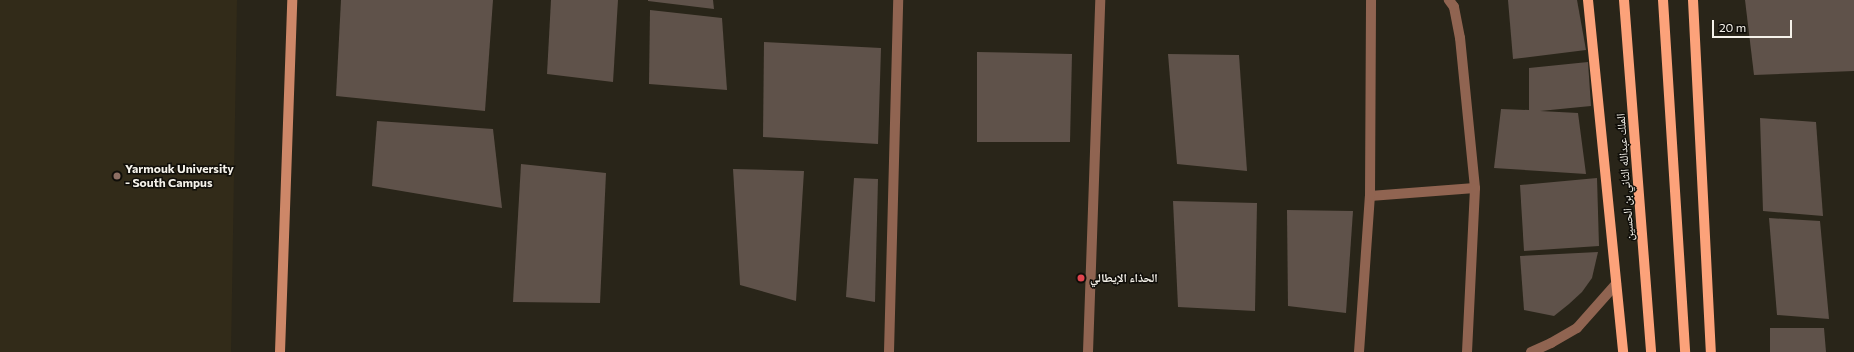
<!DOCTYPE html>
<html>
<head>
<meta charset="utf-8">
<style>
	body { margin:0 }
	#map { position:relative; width:1854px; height:352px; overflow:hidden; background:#292519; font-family:Commissioner,"Noto Naskh Arabic",sans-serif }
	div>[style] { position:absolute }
	.built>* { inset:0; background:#322b19 }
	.building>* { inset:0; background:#5f524a }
	.lane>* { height:10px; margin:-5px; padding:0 5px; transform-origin:5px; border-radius:5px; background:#906451 }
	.street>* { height:10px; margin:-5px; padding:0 5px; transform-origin:5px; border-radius:5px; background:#906451 }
	.secondary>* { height:10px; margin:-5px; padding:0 5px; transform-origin:5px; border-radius:5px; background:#cd8768 }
	.primary>* { height:10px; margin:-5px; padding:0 5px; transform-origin:5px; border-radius:5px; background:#fca27a }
	.dots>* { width:11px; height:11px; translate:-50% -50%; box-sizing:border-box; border:2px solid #100e09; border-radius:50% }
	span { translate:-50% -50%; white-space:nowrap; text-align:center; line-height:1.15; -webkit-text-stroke:3px #100e09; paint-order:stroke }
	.poi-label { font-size:12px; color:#f5f2ea; font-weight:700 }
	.left { translate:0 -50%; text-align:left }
	.street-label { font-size:12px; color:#f5f2ea }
	.scale { position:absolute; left:1712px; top:20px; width:80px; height:18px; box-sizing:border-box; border:2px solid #f5f2ea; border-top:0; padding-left:5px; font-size:12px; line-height:14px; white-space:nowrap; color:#f5f2ea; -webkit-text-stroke:3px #100e09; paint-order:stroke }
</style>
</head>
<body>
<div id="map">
	<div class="built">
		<i style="clip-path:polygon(0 0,237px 0,231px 352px,0 352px)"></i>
	</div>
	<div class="building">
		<i style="clip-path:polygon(341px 0,493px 0,485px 111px,336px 96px)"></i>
		<i style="clip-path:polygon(551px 0,618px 0,613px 82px,547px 74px)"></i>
		<i style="clip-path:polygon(648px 0,713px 0,714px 9px,648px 1px)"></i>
		<i style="clip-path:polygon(1508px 0,1577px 0,1586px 50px,1513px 59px)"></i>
		<i style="clip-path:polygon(1745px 0,1854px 0,1854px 71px,1754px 75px)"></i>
		<i style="clip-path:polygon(650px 10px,722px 18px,727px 90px,649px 84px)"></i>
		<i style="clip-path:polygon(764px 42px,881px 48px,878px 144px,763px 137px)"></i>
		<i style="clip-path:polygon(977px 52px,1072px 54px,1070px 142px,977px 142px)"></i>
		<i style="clip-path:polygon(1168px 54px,1239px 55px,1247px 171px,1177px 164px)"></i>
		<i style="clip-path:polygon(1588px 62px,1591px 106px,1540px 111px,1578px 113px,1586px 174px,1494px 168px,1501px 109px,1529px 110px,1529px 68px)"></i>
		<i style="clip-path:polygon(1760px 118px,1816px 122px,1823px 216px,1763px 211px)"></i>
		<i style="clip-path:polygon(377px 121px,493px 129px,502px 208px,372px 186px)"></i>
		<i style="clip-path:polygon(521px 164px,606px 173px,600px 303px,513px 302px)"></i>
		<i style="clip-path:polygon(733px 169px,804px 171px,796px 301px,740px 285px)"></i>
		<i style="clip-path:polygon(854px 178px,878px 179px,875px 302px,846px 297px)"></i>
		<i style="clip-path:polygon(1597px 178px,1599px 246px,1524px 251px,1520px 185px)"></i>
		<i style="clip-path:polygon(1173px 201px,1257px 203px,1255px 311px,1178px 307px)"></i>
		<i style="clip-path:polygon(1287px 210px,1353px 211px,1346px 313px,1288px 306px)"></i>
		<i style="clip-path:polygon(1769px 218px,1820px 221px,1829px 319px,1777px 315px)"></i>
		<i style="clip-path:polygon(1598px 252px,1592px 278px,1582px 292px,1569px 304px,1554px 316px,1524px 310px,1520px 256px)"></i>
		<i style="clip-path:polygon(1770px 328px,1824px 328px,1826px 352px,1770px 352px)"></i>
	</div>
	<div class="lane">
		<i style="left:1370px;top:196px;width:105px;rotate:-4.4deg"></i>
		<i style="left:1475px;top:188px;width:151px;rotate:-95.7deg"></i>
		<i style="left:1460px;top:38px;width:32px;rotate:-101deg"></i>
		<i style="left:1454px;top:7px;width:9px;rotate:-126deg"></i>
		<i style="left:1088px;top:352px;width:352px;rotate:-88deg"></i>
		<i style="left:1359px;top:352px;width:156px;rotate:-86deg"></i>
		<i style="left:1370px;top:196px;width:196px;rotate:-89.7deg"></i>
		<i style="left:1467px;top:352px;width:164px;rotate:-87.2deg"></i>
	</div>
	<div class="street">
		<i style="left:889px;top:352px;width:352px;rotate:-88.5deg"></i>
		<i style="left:1531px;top:352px;width:22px;rotate:-24deg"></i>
		<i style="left:1551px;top:343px;width:30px;rotate:-30deg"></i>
		<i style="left:1577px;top:328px;width:59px;rotate:-48.4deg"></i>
	</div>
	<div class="secondary">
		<i style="left:280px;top:352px;width:352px;rotate:-88deg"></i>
	</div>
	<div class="primary">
		<i style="left:1588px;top:0;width:354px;rotate:84.3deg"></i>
		<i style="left:1624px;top:0;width:353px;rotate:85.6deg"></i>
		<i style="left:1663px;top:0;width:353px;rotate:86.4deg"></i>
		<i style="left:1693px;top:0;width:352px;rotate:87.1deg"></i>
	</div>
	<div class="dots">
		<i style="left:117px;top:176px;background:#8d6e63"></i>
		<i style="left:1081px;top:278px;background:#e0444e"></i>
	</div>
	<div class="poi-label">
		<span class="left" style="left:125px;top:176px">Yarmouk University<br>- South Campus</span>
		<span class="left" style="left:1090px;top:278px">الحذاء الإيطالي</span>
	</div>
	<div class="street-label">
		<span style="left:1625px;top:177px;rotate:-94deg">الملك عبدالله الثاني بن الحسين</span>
	</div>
	<div class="scale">20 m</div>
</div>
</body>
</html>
